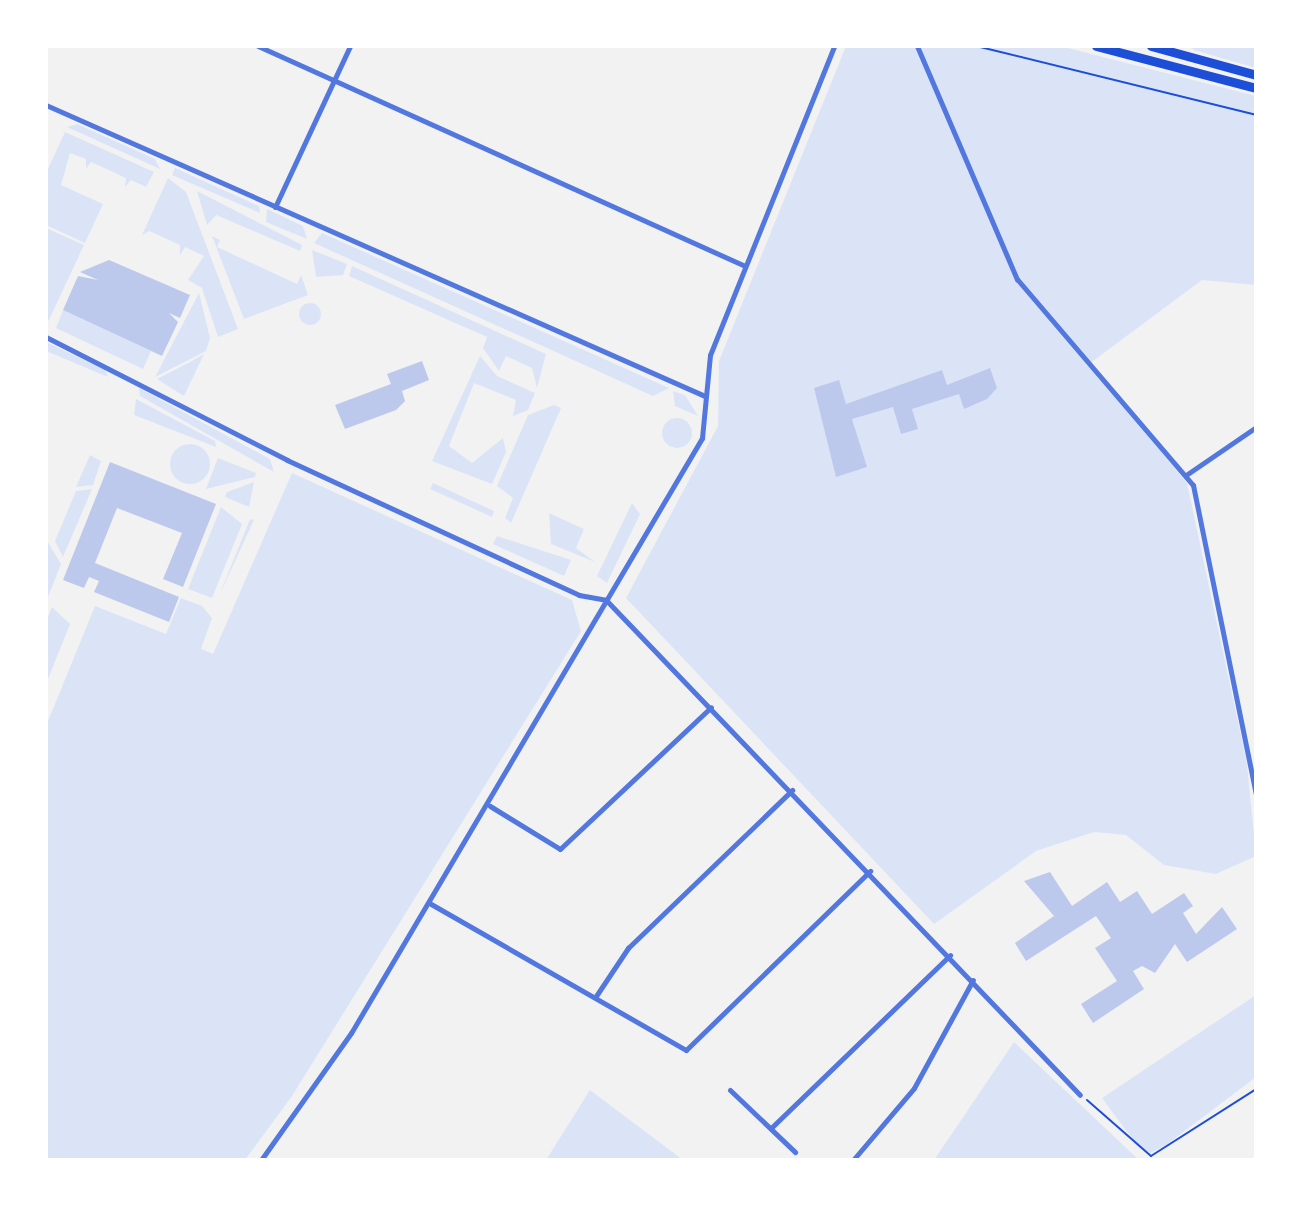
<!DOCTYPE html>
<html>
<head>
<meta charset="utf-8">
<style>
	body { margin:0 }
	#map { position:relative; width:1302px; height:1206px; overflow:hidden; background:#f2f2f2; font-family:"Libre Baskerville",serif }
	div>[style] { position:absolute }
	.green>* { inset:0; background:#dbe4f7 }
	.round { border-radius:50% }
	.building>* { inset:0; background:#bdc9ec }
	.path>* { height:2px; margin:-1px; padding:0 1px; transform-origin:1px; border-radius:1px; background:#1d4ed8 }
	.minor>* { height:5px; margin:-2.5px; padding:0 2.5px; transform-origin:2.5px; border-radius:2.5px; background:#5277de }
	.trunk>* { height:9px; margin:-4.5px; padding:0 4.5px; transform-origin:4.5px; border-radius:4.5px; background:#1d4ed8 }
	span { translate:-50% -50%; white-space:nowrap; text-align:center; line-height:1.15; -webkit-text-stroke:8px #fff; paint-order:stroke }
	.frame { position:absolute; inset:0; border:48px solid #fff; pointer-events:none }
</style>
</head>
<body>
<div id="map">
	<div class="green">
		<i style="clip-path:polygon(846px 46px,1060px 46px,1256px 96px,1256px 285px,1202px 280px,1089px 364px,1187px 483px,1247px 764px,1256px 856px,1216px 874px,1164px 865px,1126px 835px,1094px 832px,1036px 851px,934px 924px,626px 598px,718px 426px,719px 361px)"></i>
		<i style="clip-path:polygon(1188px 46px,1256px 46px,1256px 68px,1194px 50px)"></i>
		<i style="clip-path:polygon(77px 124px,155px 159px,160px 169px,67px 127px)"></i>
		<i style="clip-path:polygon(65px 132px,154px 172px,146px 187px,131px 180px,125px 187px,126px 178px,91px 162px,86px 169px,86px 159px,70px 153px,61px 185px,103px 204px,85px 243px,46px 225px,46px 173px)"></i>
		<i style="clip-path:polygon(175px 168px,259px 206px,260px 213px,172px 175px)"></i>
		<i style="clip-path:polygon(168px 178px,186px 192px,238px 329px,218px 337px,202px 288px,188px 280px,204px 256px,185px 247px,180px 255px,180px 245px,149px 231px,142px 235px)"></i>
		<i style="clip-path:polygon(197px 191px,302px 245px,300px 251px,216px 215px,207px 225px)"></i>
		<i style="clip-path:polygon(267px 209px,303px 226px,307px 239px,266px 222px)"></i>
		<i style="clip-path:polygon(46px 228px,84px 245px,47px 324px,46px 323px)"></i>
		<i style="clip-path:polygon(322px 233px,669px 388px,653px 396px,314px 243px)"></i>
		<i style="clip-path:polygon(212px 236px,220px 240px,217px 247px,297px 284px,301px 275px,308px 295px,244px 319px)"></i>
		<i style="clip-path:polygon(312px 250px,347px 264px,343px 275px,316px 277px)"></i>
		<i style="clip-path:polygon(352px 266px,546px 354px,537px 388px,532px 368px,506px 356px,499px 371px,483px 348px,487px 337px,349px 276px)"></i>
		<i style="clip-path:polygon(199px 293px,210px 338px,206px 351px,155px 377px)"></i>
		<i class="round" style="left:299px;top:303px;width:22px;height:22px"></i>
		<i style="clip-path:polygon(63px 310px,151px 351px,143px 369px,56px 328px)"></i>
		<i style="clip-path:polygon(46px 342px,105px 370px,108px 377px,46px 351px)"></i>
		<i style="clip-path:polygon(204px 354px,184px 396px,157px 379px,192px 361px)"></i>
		<i style="clip-path:polygon(480px 356px,497px 376px,535px 393px,528px 410px,513px 416px,516px 400px,474px 383px,449px 446px,472px 463px,503px 438px,506px 452px,492px 484px,432px 461px)"></i>
		<i style="clip-path:polygon(139px 388px,270px 459px,274px 472px,140px 396px)"></i>
		<i style="clip-path:polygon(673px 391px,685px 395px,698px 416px,675px 406px)"></i>
		<i style="clip-path:polygon(136px 399px,215px 441px,216px 447px,134px 415px)"></i>
		<i style="clip-path:polygon(554px 405px,561px 408px,511px 523px,505px 518px,513px 498px,497px 486px,528px 415px)"></i>
		<i class="round" style="left:662px;top:418px;width:30px;height:30px"></i>
		<i class="round" style="left:170px;top:444px;width:40px;height:40px"></i>
		<i style="clip-path:polygon(90px 455px,101px 461px,93px 485px,76px 487px)"></i>
		<i style="clip-path:polygon(218px 458px,256px 473px,255px 477px,206px 489px)"></i>
		<i style="clip-path:polygon(292px 473px,572px 600px,581px 631px,292px 1096px,245px 1160px,48px 1160px,46px 726px,95px 606px,166px 634px,181px 598px,202px 606px,212px 618px,201px 649px,213px 654px)"></i>
		<i style="clip-path:polygon(254px 482px,249px 507px,225px 497px,227px 492px)"></i>
		<i style="clip-path:polygon(433px 483px,494px 511px,492px 517px,430px 489px)"></i>
		<i style="clip-path:polygon(92px 489px,63px 557px,55px 541px,76px 491px)"></i>
		<i style="clip-path:polygon(632px 503px,640px 514px,607px 583px,597px 576px)"></i>
		<i style="clip-path:polygon(221px 507px,242px 524px,212px 598px,188px 589px)"></i>
		<i style="clip-path:polygon(549px 513px,584px 529px,576px 548px,595px 562px,551px 544px)"></i>
		<i style="clip-path:polygon(250px 519px,254px 520px,219px 596px)"></i>
		<i style="clip-path:polygon(497px 536px,571px 560px,564px 576px,493px 544px)"></i>
		<i style="clip-path:polygon(46px 539px,61px 564px,46px 602px)"></i>
		<i style="clip-path:polygon(52px 607px,70px 624px,46px 684px,46px 622px)"></i>
		<i style="clip-path:polygon(1256px 995px,1256px 1077px,1166px 1145px,1150px 1153px,1139px 1148px,1102px 1098px)"></i>
		<i style="clip-path:polygon(1014px 1042px,1139px 1160px,934px 1160px)"></i>
		<i style="clip-path:polygon(590px 1090px,683px 1160px,546px 1160px)"></i>
	</div>
	<div class="building">
		<i style="clip-path:polygon(109px 260px,190px 295px,180px 318px,169px 313px,178px 322px,162px 356px,63px 310px,78px 276px,98px 280px,80px 272px)"></i>
		<i style="clip-path:polygon(422px 361px,429px 380px,402px 391px,405px 401px,396px 410px,345px 429px,335px 405px,391px 384px,387px 374px)"></i>
		<i style="clip-path:polygon(990px 368px,997px 388px,987px 399px,964px 409px,959px 394px,912px 409px,918px 429px,901px 434px,893px 407px,852px 419px,867px 467px,836px 477px,814px 388px,839px 380px,846px 404px,942px 370px,947px 385px)"></i>
		<i style="clip-path:polygon(110px 462px,216px 504px,183px 587px,163px 579px,182px 533px,117px 508px,95px 563px,179px 597px,169px 622px,94px 592px,99px 581px,89px 577px,84px 588px,63px 580px)"></i>
		<i style="clip-path:polygon(1050px 872px,1072px 906px,1107px 882px,1120px 902px,1137px 891px,1152px 914px,1184px 893px,1193px 906px,1183px 913px,1196px 934px,1222px 907px,1237px 929px,1187px 962px,1175px 944px,1155px 973px,1142px 966px,1133px 971px,1144px 989px,1093px 1023px,1081px 1004px,1117px 981px,1095px 948px,1111px 938px,1096px 916px,1026px 961px,1015px 943px,1054px 916px,1024px 881px)"></i>
	</div>
	<div class="path">
		<i style="left:976px;top:46px;width:288px;rotate:13.8deg"></i>
		<i style="left:1087px;top:1100px;width:85px;rotate:41.2deg"></i>
		<i style="left:1151px;top:1156px;width:125px;rotate:-32.5deg"></i>
	</div>
	<div class="minor">
		<i style="left:258px;top:46px;width:534px;rotate:24.31deg"></i>
		<i style="left:917px;top:46px;width:254px;rotate:66.8deg"></i>
		<i style="left:1017px;top:279px;width:271px;rotate:49.5deg"></i>
		<i style="left:1193px;top:485px;width:316px;rotate:78.5deg"></i>
		<i style="left:46px;top:105px;width:720px;rotate:23.83deg"></i>
		<i style="left:275px;top:207px;width:178px;rotate:-65deg"></i>
		<i style="left:46px;top:337px;width:271px;rotate:27deg"></i>
		<i style="left:287px;top:460px;width:322px;rotate:24.8deg"></i>
		<i style="left:579px;top:595px;width:27px;rotate:10deg"></i>
		<i style="left:606px;top:600px;width:685px;rotate:46.24deg"></i>
		<i style="left:1186px;top:475px;width:85px;rotate:-34.4deg"></i>
		<i style="left:490px;top:806px;width:82px;rotate:31.6deg"></i>
		<i style="left:560px;top:849px;width:207px;rotate:-43.2deg"></i>
		<i style="left:431px;top:904px;width:294px;rotate:29.8deg"></i>
		<i style="left:686px;top:1050px;width:257px;rotate:-44.2deg"></i>
		<i style="left:596px;top:996px;width:58px;rotate:-56.3deg"></i>
		<i style="left:628px;top:948px;width:228px;rotate:-43.9deg"></i>
		<i style="left:730px;top:1090px;width:90px;rotate:43.6deg"></i>
		<i style="left:771px;top:1128px;width:249px;rotate:-44deg"></i>
		<i style="left:261px;top:1160px;width:156px;rotate:-54.7deg"></i>
		<i style="left:351px;top:1033px;width:691px;rotate:-59.46deg"></i>
		<i style="left:702px;top:438px;width:83px;rotate:-84.5deg"></i>
		<i style="left:710px;top:355px;width:333px;rotate:-68.1deg"></i>
		<i style="left:853px;top:1160px;width:94px;rotate:-49.7deg"></i>
		<i style="left:914px;top:1088px;width:123px;rotate:-61.4deg"></i>
	</div>
	<div class="trunk">
		<i style="left:1096px;top:46px;width:165px;rotate:14.7deg"></i>
		<i style="left:1151px;top:46px;width:109px;rotate:15.4deg"></i>
	</div>
	<div class="frame"></div>
</div>
</body>
</html>
